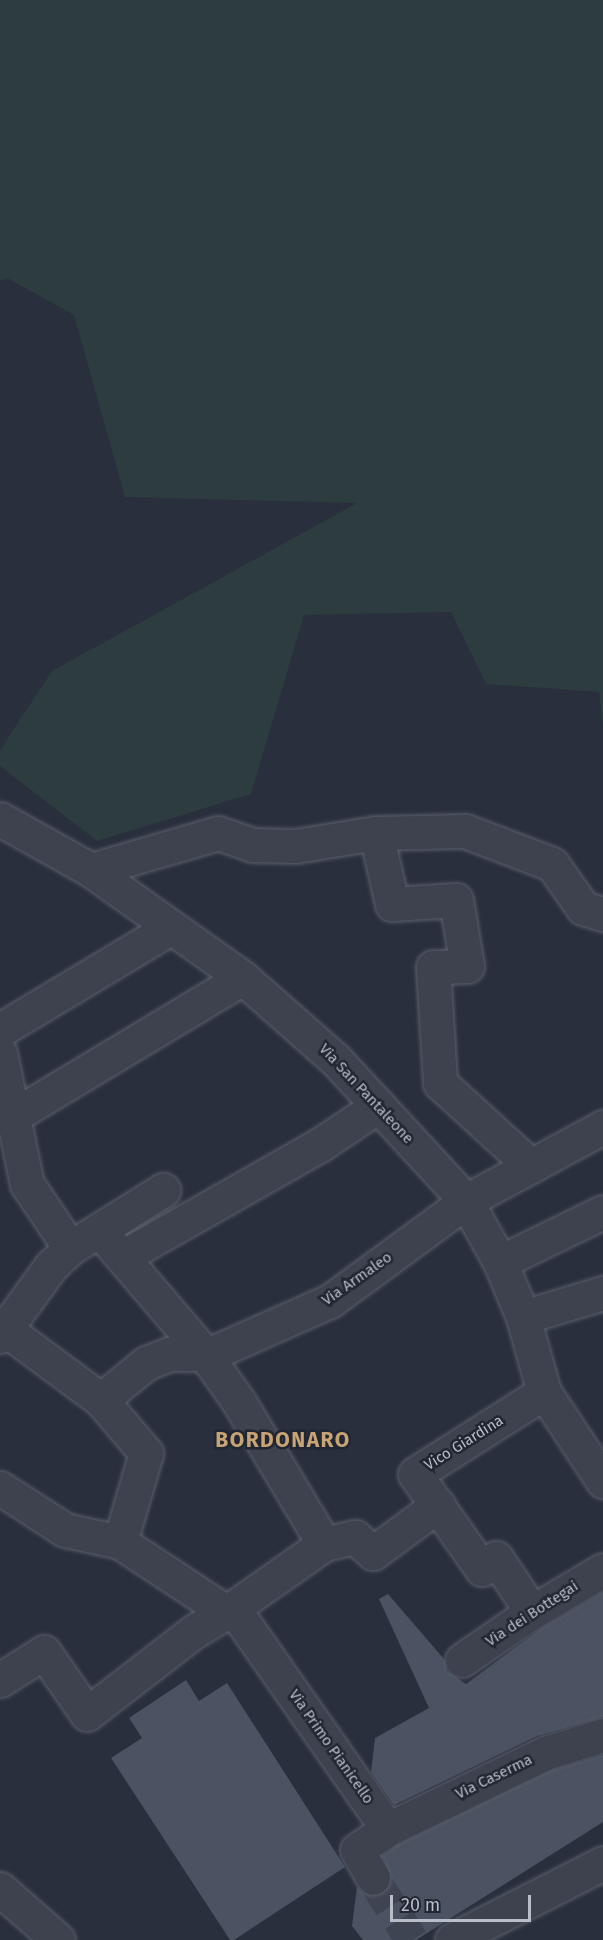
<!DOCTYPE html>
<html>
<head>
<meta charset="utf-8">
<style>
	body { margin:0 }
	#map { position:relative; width:603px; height:1940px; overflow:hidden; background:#292f3d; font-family:"Fira Sans",sans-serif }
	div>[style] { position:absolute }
	.green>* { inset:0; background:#2c3c3f }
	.building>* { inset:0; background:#4b5261 }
	.pedestrian-tunnel>* { height:33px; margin-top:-16.5px; transform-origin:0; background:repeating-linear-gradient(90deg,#3f4452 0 33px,transparent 0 49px) }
	.roads { filter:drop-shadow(0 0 2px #5a5f6b) drop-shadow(0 0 2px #5a5f6b) }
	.pedestrian>* { height:33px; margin:-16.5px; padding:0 16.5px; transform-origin:16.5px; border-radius:16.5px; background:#3d424e }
	.minor>* { height:33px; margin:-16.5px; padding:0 16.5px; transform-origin:16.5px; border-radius:16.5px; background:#3d424e }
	span { translate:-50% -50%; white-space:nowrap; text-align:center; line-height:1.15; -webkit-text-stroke:5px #212633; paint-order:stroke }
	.street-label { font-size:15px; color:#b9bdc8 }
	.district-label { font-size:21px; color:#c8a374; font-weight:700; letter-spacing:1.5px }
	.scale { position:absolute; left:390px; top:1895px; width:141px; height:27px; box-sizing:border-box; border:3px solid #b9bdc8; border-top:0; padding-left:8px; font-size:18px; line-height:21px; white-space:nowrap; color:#b9bdc8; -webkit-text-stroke:4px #212633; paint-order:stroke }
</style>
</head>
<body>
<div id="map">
	<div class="green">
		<i style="clip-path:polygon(0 0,603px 0,603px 727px,599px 692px,486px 684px,451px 612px,304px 615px,251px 794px,97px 841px,0 766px,0 750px,52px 671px,357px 503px,125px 497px,74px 315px,7px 278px,0 281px)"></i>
	</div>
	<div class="building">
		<i style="clip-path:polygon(603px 1592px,603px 1717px,537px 1736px,394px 1805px,371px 1772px,375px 1738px,429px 1708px,379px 1599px,388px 1594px,444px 1659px,447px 1671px,466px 1684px,542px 1628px)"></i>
		<i style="clip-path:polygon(186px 1680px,199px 1701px,227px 1683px,345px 1867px,234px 1940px,230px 1940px,111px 1758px,142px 1738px,129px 1718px)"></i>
		<i style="clip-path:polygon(603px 1755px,603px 1822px,416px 1940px,363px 1940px,352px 1926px,357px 1887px,364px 1894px,374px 1897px,383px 1894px,389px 1887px,392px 1878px,382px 1856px,397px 1845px,552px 1770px)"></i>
	</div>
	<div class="pedestrian-tunnel">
		<i style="left:373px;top:1878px;width:73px;rotate:57.8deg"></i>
	</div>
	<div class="roads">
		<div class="pedestrian">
			<i style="left:0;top:819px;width:104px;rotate:29.3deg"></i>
			<i style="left:91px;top:870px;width:186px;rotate:35.4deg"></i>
			<i style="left:243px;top:978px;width:123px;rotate:41.4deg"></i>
			<i style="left:335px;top:1059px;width:193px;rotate:47.3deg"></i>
			<i style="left:466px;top:1201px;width:70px;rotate:60.9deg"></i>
			<i style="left:500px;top:1262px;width:60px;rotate:67.3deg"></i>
			<i style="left:523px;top:1317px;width:78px;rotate:74.4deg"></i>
			<i style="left:544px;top:1392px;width:107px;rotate:56.5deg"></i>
			<i style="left:376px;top:833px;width:73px;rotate:77.3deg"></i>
			<i style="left:392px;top:904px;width:64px;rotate:-3.6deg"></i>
			<i style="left:456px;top:900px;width:67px;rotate:80.5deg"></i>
			<i style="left:467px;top:966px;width:34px;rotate:178deg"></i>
			<i style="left:433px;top:967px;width:116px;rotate:86.5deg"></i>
			<i style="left:440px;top:1083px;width:123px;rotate:42.4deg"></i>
			<i style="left:91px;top:870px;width:132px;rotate:-16.2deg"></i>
			<i style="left:218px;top:833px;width:36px;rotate:19deg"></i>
			<i style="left:252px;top:845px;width:43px;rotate:1.3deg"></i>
			<i style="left:295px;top:846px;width:82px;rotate:-9.1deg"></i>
			<i style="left:376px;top:833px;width:89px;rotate:-1.3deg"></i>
			<i style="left:465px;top:831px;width:93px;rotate:20.8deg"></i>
			<i style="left:552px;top:864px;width:54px;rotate:54.8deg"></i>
			<i style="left:583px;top:908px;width:21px;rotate:17deg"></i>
			<i style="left:0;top:1030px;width:198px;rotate:-31deg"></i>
			<i style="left:0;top:1053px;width:134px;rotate:78.4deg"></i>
			<i style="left:27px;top:1184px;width:77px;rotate:56.1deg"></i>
			<i style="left:13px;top:1116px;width:268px;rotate:-31deg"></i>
			<i style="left:99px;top:1230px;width:163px;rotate:49.5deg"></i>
			<i style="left:205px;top:1354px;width:59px;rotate:54.7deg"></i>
			<i style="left:239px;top:1402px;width:165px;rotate:59.1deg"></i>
			<i style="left:124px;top:1256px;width:227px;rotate:-29.6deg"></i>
			<i style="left:321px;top:1144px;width:69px;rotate:-33.7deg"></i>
			<i style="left:500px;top:1262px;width:114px;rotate:-25.9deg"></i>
			<i style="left:523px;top:1317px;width:84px;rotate:-16.7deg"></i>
			<i style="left:101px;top:1400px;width:58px;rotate:-39.4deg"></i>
			<i style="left:146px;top:1363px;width:25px;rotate:-21deg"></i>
			<i style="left:169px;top:1354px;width:36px"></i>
			<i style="left:205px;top:1354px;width:12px;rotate:-14deg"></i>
			<i style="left:217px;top:1351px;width:124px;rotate:-23.9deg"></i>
			<i style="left:330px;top:1301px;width:169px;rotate:-36.3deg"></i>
			<i style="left:466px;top:1201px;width:156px;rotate:-28.4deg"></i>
			<i style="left:233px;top:1608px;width:270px;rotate:55deg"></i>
			<i style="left:388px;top:1829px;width:37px;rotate:146deg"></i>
			<i style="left:357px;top:1850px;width:32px;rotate:60deg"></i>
			<i style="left:532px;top:1612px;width:65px;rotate:-123.7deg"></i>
			<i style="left:496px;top:1558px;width:18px;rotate:142deg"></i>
			<i style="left:482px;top:1569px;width:116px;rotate:-125.2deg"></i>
			<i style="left:415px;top:1474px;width:153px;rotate:-32.4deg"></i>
			<i style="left:462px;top:1660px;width:85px;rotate:-34.4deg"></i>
			<i style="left:532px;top:1612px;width:82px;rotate:-30.6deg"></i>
			<i style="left:0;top:1680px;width:52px;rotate:-32.5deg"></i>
			<i style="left:44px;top:1652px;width:75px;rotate:55.3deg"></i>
			<i style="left:87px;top:1714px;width:134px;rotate:-37.7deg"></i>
			<i style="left:193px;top:1632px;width:47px;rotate:-31deg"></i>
			<i style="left:233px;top:1608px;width:111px;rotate:-35.1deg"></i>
			<i style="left:324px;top:1544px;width:32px;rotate:-13deg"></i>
			<i style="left:355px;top:1537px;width:24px;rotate:42deg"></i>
			<i style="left:373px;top:1553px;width:81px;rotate:-36.4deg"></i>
			<i style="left:388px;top:1829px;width:174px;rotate:-25.8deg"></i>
			<i style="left:545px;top:1753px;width:61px;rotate:-17.2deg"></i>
		</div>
		<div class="minor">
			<i style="left:5px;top:1329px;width:119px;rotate:36.5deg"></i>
			<i style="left:101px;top:1400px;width:70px;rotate:49.7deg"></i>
			<i style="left:146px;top:1453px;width:93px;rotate:106.3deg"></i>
			<i style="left:0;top:1336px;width:87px;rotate:-53.9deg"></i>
			<i style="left:51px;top:1266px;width:26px;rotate:-43deg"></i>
			<i style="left:70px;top:1248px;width:110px;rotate:-31.9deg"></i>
			<i style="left:0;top:1488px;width:77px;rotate:32.9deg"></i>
			<i style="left:65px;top:1530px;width:56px;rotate:12.3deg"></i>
			<i style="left:120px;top:1542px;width:127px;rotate:33.4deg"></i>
			<i style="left:0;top:1889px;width:77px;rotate:41.3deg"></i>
			<i style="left:452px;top:1940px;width:169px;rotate:-27deg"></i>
		</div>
	</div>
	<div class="street-label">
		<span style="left:366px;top:1094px;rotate:47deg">Via San Pantaleone</span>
		<span style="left:357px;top:1279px;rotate:-35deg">Via Armaleo</span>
		<span style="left:464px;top:1443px;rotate:-32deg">Vico Giardina</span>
		<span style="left:532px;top:1614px;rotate:-33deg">Via dei Bottegai</span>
		<span style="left:331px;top:1747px;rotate:55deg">Via Primo Pianicello</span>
		<span style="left:494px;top:1777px;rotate:-26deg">Via Caserma</span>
	</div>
	<div class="district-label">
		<span style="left:283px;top:1440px">BORDONARO</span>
	</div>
	<div class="scale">20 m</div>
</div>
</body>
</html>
